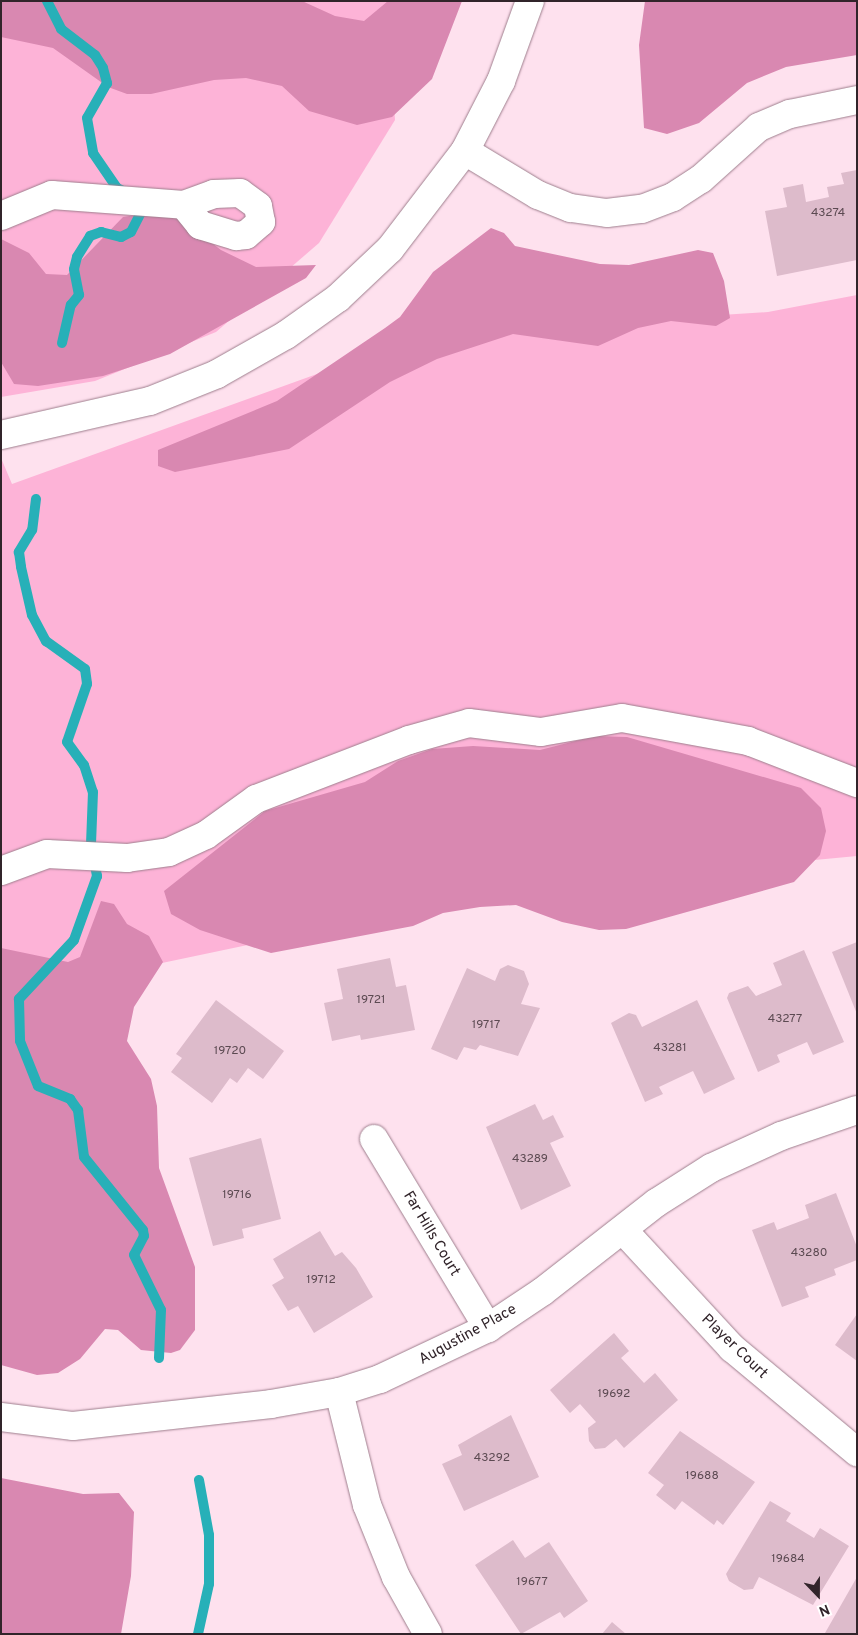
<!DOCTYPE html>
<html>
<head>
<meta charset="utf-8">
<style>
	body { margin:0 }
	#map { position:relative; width:858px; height:1635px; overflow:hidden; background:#fee1ee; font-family:Overpass,sans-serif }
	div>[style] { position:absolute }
	.green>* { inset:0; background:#fdb3d7 }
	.forest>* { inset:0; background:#d988b1 }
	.stream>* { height:10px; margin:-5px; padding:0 5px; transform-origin:5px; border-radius:5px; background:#27b0b8 }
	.building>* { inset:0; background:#ddbbcb }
	.roads { filter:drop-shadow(0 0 1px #9e7e8d) drop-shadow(0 0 1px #9e7e8d) }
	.minor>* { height:28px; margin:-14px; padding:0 14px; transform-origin:14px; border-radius:14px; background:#fff }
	span { translate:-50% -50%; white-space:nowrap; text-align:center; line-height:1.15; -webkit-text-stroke:4.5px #fff; paint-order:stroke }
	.number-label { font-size:12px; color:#5c4a52 }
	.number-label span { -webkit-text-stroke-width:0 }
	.street-label { font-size:15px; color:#31242a }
	.frame { position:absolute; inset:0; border:2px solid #31242a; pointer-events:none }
	.north { position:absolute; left:793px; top:1570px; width:50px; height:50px; -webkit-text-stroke:4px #fff; paint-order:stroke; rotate:158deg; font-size:14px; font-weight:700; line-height:20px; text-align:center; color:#31242a }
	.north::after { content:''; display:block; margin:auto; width:18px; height:22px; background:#31242a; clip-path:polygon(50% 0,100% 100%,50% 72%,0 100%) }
</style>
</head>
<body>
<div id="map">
	<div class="green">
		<i style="clip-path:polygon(1px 1px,387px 1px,395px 120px,319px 243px,216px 332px,95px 381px,1px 397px)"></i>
		<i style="clip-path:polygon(857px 295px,857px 856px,518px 888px,81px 980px,1px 985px,1px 458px,12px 484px,411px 340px,532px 327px,768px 312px)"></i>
	</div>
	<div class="forest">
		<i style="clip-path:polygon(1px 1px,302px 1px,335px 16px,364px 21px,388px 1px,462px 1px,432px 79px,392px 117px,357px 125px,309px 111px,282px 86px,246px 78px,214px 80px,151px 94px,127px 94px,108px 87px,53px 48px,1px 37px)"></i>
		<i style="clip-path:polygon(645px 1px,857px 1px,857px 55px,786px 67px,747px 83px,699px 123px,667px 134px,644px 128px,639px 45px)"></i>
		<i style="clip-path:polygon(168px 210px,221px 250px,256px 267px,316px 265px,306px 278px,170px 354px,103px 376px,38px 386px,14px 384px,1px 362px,1px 239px,29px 253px,46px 274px,67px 275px,123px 217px)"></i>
		<i style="clip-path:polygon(491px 228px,504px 233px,515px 246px,600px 264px,629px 265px,698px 250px,713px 253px,724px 281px,730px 318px,716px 326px,671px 321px,638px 328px,598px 346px,513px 334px,437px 359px,390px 382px,289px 449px,175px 472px,158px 466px,158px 450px,277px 401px,385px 328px,400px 317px,433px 272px)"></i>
		<i style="clip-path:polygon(595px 736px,627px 737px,801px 788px,821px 808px,826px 831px,820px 855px,794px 882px,626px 929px,599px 930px,562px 922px,516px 905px,480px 907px,443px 913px,413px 926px,271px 953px,200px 930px,171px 914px,164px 891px,265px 811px,365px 782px,398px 761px,432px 749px,473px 746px,540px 750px)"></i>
		<i style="clip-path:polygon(101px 901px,114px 904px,127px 924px,149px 936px,163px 962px,134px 1007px,127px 1041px,151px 1079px,157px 1106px,159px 1168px,195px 1267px,195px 1330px,180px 1350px,171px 1353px,141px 1350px,118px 1330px,105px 1329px,80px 1359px,58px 1373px,37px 1375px,1px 1365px,1px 948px,68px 962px,80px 957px)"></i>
		<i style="clip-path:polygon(1px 1478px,83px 1494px,119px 1493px,134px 1512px,131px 1576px,121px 1634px,1px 1634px)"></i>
	</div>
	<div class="stream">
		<i style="left:47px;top:1px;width:31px;rotate:63deg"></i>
		<i style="left:61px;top:29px;width:43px;rotate:37.4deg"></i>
		<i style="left:95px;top:55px;width:15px;rotate:58deg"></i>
		<i style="left:103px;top:68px;width:16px;rotate:75deg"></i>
		<i style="left:107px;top:83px;width:40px;rotate:119.7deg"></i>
		<i style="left:87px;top:118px;width:36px;rotate:80deg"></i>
		<i style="left:93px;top:153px;width:42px;rotate:55.6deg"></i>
		<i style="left:117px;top:188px;width:11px;rotate:27deg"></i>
		<i style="left:62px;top:343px;width:39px;rotate:-77deg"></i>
		<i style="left:71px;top:305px;width:13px;rotate:-51deg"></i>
		<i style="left:79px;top:295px;width:26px;rotate:-101deg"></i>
		<i style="left:74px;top:269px;width:12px;rotate:-76deg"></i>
		<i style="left:77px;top:257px;width:25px;rotate:-58deg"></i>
		<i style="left:90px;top:236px;width:12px;rotate:-20deg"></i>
		<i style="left:101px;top:232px;width:21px;rotate:14deg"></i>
		<i style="left:121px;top:237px;width:11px;rotate:-27deg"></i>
		<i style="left:131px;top:232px;width:25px;rotate:-63deg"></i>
		<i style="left:142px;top:210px;width:8px;rotate:-113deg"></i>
		<i style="left:36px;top:499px;width:31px;rotate:97deg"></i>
		<i style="left:32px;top:530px;width:26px;rotate:121deg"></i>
		<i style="left:19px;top:552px;width:15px;rotate:82deg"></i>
		<i style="left:21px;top:567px;width:49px;rotate:77.1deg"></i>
		<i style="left:32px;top:615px;width:30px;rotate:62deg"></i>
		<i style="left:46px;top:641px;width:48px;rotate:35.7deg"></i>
		<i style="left:85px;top:669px;width:15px;rotate:82deg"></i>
		<i style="left:87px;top:684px;width:61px;rotate:109deg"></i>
		<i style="left:67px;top:742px;width:29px;rotate:54deg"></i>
		<i style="left:84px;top:765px;width:28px;rotate:72deg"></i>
		<i style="left:93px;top:792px;width:53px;rotate:92.2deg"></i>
		<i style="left:91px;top:845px;width:32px;rotate:79deg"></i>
		<i style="left:97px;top:876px;width:68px;rotate:109.8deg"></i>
		<i style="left:74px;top:940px;width:81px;rotate:133deg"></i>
		<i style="left:19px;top:999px;width:42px;rotate:88.6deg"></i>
		<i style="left:20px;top:1041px;width:48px;rotate:68.2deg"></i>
		<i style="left:38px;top:1086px;width:35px;rotate:22deg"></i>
		<i style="left:70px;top:1099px;width:14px;rotate:54deg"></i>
		<i style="left:78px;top:1110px;width:47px;rotate:82.7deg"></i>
		<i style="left:84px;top:1157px;width:94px;rotate:51.1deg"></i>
		<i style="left:143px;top:1230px;width:6px;rotate:81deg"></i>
		<i style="left:144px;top:1236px;width:21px;rotate:118deg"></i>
		<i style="left:134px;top:1255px;width:61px;rotate:63.9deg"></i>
		<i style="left:161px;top:1310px;width:48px;rotate:92.4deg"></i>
		<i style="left:198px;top:1634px;width:51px;rotate:-77.6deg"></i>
		<i style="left:209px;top:1584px;width:49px;rotate:-90deg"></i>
		<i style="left:209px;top:1535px;width:56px;rotate:-100.3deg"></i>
	</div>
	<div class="building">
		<i style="clip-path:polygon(857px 170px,857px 260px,777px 276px,765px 211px,787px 207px,783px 188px,803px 184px,806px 202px,829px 197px,827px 187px,844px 184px,841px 173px)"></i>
		<i style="clip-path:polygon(857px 942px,857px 1014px,832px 952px)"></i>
		<i style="clip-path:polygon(804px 950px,844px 1042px,813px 1055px,807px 1042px,777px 1055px,780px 1062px,758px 1072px,727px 998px,729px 993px,748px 986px,756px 996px,782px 985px,773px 963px)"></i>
		<i style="clip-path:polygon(390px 958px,396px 987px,406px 985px,415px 1030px,361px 1040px,360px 1035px,332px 1041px,324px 1003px,343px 999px,337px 969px)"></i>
		<i style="clip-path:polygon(508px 965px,524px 971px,529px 984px,521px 1004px,540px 1008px,518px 1056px,480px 1045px,476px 1050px,464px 1047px,457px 1060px,431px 1049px,467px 968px,495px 981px,500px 969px)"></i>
		<i style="clip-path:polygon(216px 1000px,284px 1051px,263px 1079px,248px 1068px,237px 1083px,230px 1078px,212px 1103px,171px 1072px,182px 1058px,176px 1054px)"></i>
		<i style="clip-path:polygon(697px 1000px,735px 1079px,704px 1094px,693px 1071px,659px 1087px,663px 1094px,645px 1102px,611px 1023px,629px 1013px,636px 1015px,642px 1027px)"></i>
		<i style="clip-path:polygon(535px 1104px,543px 1120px,553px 1115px,564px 1137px,550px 1143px,571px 1186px,521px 1210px,486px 1127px)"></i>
		<i style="clip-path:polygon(261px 1138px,281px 1219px,242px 1229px,244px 1238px,213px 1246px,189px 1158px)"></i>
		<i style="clip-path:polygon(836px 1193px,857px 1247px,857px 1260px,834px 1269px,836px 1275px,805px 1287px,809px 1297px,782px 1307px,752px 1230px,774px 1222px,777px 1230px,809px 1218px,805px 1205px)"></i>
		<i style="clip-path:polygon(320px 1231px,335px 1256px,342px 1252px,356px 1268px,373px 1297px,314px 1333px,298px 1306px,288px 1311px,272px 1285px,284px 1278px,273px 1259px)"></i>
		<i style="clip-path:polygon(857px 1314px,857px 1361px,835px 1345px)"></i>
		<i style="clip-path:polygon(614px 1333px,629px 1351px,621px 1358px,644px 1383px,655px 1373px,678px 1400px,624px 1448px,616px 1439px,605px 1448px,595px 1449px,589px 1441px,588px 1428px,596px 1422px,580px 1404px,570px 1413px,550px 1390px)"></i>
		<i style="clip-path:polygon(511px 1415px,539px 1477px,464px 1511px,442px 1464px,462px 1455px,458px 1445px)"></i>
		<i style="clip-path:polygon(680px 1431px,755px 1482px,723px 1525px,717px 1520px,714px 1525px,682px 1501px,675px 1510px,656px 1495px,664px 1485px,648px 1473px)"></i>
		<i style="clip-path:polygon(770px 1501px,791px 1513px,786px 1521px,814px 1538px,820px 1528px,849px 1546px,813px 1605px,759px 1577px,753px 1589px,744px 1590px,729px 1581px,726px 1574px)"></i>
		<i style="clip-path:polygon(513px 1540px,525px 1558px,549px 1542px,588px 1601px,564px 1618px,560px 1612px,521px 1634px,475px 1565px)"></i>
		<i style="clip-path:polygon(857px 1577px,857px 1634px,826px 1634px,825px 1633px)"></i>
		<i style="clip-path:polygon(612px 1622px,626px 1634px,602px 1634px)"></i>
	</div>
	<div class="roads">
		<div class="minor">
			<i style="left:465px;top:151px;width:85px;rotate:31.1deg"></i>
			<i style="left:538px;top:195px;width:35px;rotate:22deg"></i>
			<i style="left:571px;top:208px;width:36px;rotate:8deg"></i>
			<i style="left:607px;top:213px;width:35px;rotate:-7deg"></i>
			<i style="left:642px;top:209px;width:33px;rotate:-21deg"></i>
			<i style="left:673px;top:197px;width:33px;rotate:-33deg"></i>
			<i style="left:701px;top:179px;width:78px;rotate:-41.9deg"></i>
			<i style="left:759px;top:127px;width:34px;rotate:-23deg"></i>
			<i style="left:790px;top:114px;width:68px;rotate:-11.8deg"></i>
			<i style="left:1px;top:216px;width:55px;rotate:-22.4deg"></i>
			<i style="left:52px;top:195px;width:132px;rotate:4.3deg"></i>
			<i style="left:184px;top:205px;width:26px;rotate:51deg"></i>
			<i style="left:200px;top:225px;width:38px;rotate:17deg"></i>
			<i style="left:236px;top:236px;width:10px;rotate:-6deg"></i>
			<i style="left:246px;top:235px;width:20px;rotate:-41deg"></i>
			<i style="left:261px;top:222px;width:16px;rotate:-101deg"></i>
			<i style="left:258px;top:206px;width:22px;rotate:-144deg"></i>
			<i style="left:240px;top:193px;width:26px;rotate:178deg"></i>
			<i style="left:214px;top:194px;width:32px;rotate:160deg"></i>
			<i style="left:1px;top:435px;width:153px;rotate:-12.9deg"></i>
			<i style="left:150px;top:401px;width:72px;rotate:-21.9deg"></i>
			<i style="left:217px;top:374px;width:79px;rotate:-29.5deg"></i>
			<i style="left:286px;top:335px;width:64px;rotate:-35.4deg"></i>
			<i style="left:338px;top:298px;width:71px;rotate:-43.3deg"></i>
			<i style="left:390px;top:249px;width:123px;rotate:-52.6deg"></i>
			<i style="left:465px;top:151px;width:79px;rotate:-62.8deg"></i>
			<i style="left:501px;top:81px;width:85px;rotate:-70.1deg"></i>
			<i style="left:1px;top:871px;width:49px;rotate:-20.3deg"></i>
			<i style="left:47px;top:854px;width:80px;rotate:2.9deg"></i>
			<i style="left:127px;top:858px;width:42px;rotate:-8.1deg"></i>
			<i style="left:169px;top:852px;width:41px;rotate:-24.7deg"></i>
			<i style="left:206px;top:835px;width:62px;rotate:-35.8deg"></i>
			<i style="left:256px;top:799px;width:164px;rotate:-21.1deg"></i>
			<i style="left:409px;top:740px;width:62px;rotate:-15.8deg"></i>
			<i style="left:469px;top:723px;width:73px;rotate:7.1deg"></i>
			<i style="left:541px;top:732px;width:82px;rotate:-9.8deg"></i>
			<i style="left:622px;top:718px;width:128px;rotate:10.3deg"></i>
			<i style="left:748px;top:741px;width:117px;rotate:21.1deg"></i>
			<i style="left:374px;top:1139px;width:221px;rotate:58.9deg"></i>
			<i style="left:623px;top:1230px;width:161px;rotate:47.3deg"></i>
			<i style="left:732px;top:1348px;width:163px;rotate:39.8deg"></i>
			<i style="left:339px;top:1392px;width:116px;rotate:76.1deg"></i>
			<i style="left:367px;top:1505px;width:78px;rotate:68.1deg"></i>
			<i style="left:396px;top:1577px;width:65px;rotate:60.7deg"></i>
			<i style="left:1px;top:1417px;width:73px;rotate:7.1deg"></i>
			<i style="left:73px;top:1426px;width:199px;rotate:-6.3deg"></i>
			<i style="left:271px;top:1404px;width:69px;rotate:-10deg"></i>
			<i style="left:339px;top:1392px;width:43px;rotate:-17.6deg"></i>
			<i style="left:380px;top:1379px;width:119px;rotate:-25.3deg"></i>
			<i style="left:488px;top:1328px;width:65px;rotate:-33.7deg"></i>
			<i style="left:542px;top:1292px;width:145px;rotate:-38deg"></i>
			<i style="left:656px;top:1203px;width:65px;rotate:-32.5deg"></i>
			<i style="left:711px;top:1168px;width:77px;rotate:-24.6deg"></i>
			<i style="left:781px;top:1136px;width:80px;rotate:-18.9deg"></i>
		</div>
	</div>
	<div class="number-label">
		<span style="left:828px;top:214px">43274</span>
		<span style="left:371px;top:1001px">19721</span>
		<span style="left:785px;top:1020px">43277</span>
		<span style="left:486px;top:1026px">19717</span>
		<span style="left:670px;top:1049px">43281</span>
		<span style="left:230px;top:1052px">19720</span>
		<span style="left:530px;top:1160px">43289</span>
		<span style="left:237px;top:1196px">19716</span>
		<span style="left:809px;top:1254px">43280</span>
		<span style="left:321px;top:1281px">19712</span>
		<span style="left:614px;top:1395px">19692</span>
		<span style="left:492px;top:1459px">43292</span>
		<span style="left:702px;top:1477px">19688</span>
		<span style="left:788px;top:1560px">19684</span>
		<span style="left:532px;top:1583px">19677</span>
	</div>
	<div class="street-label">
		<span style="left:431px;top:1234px;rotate:59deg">Far Hills Court</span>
		<span style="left:468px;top:1335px;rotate:-29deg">Augustine Place</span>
		<span style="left:734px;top:1347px;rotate:44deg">Player Court</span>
	</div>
	<div class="frame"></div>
	<div class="north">N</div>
</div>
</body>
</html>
